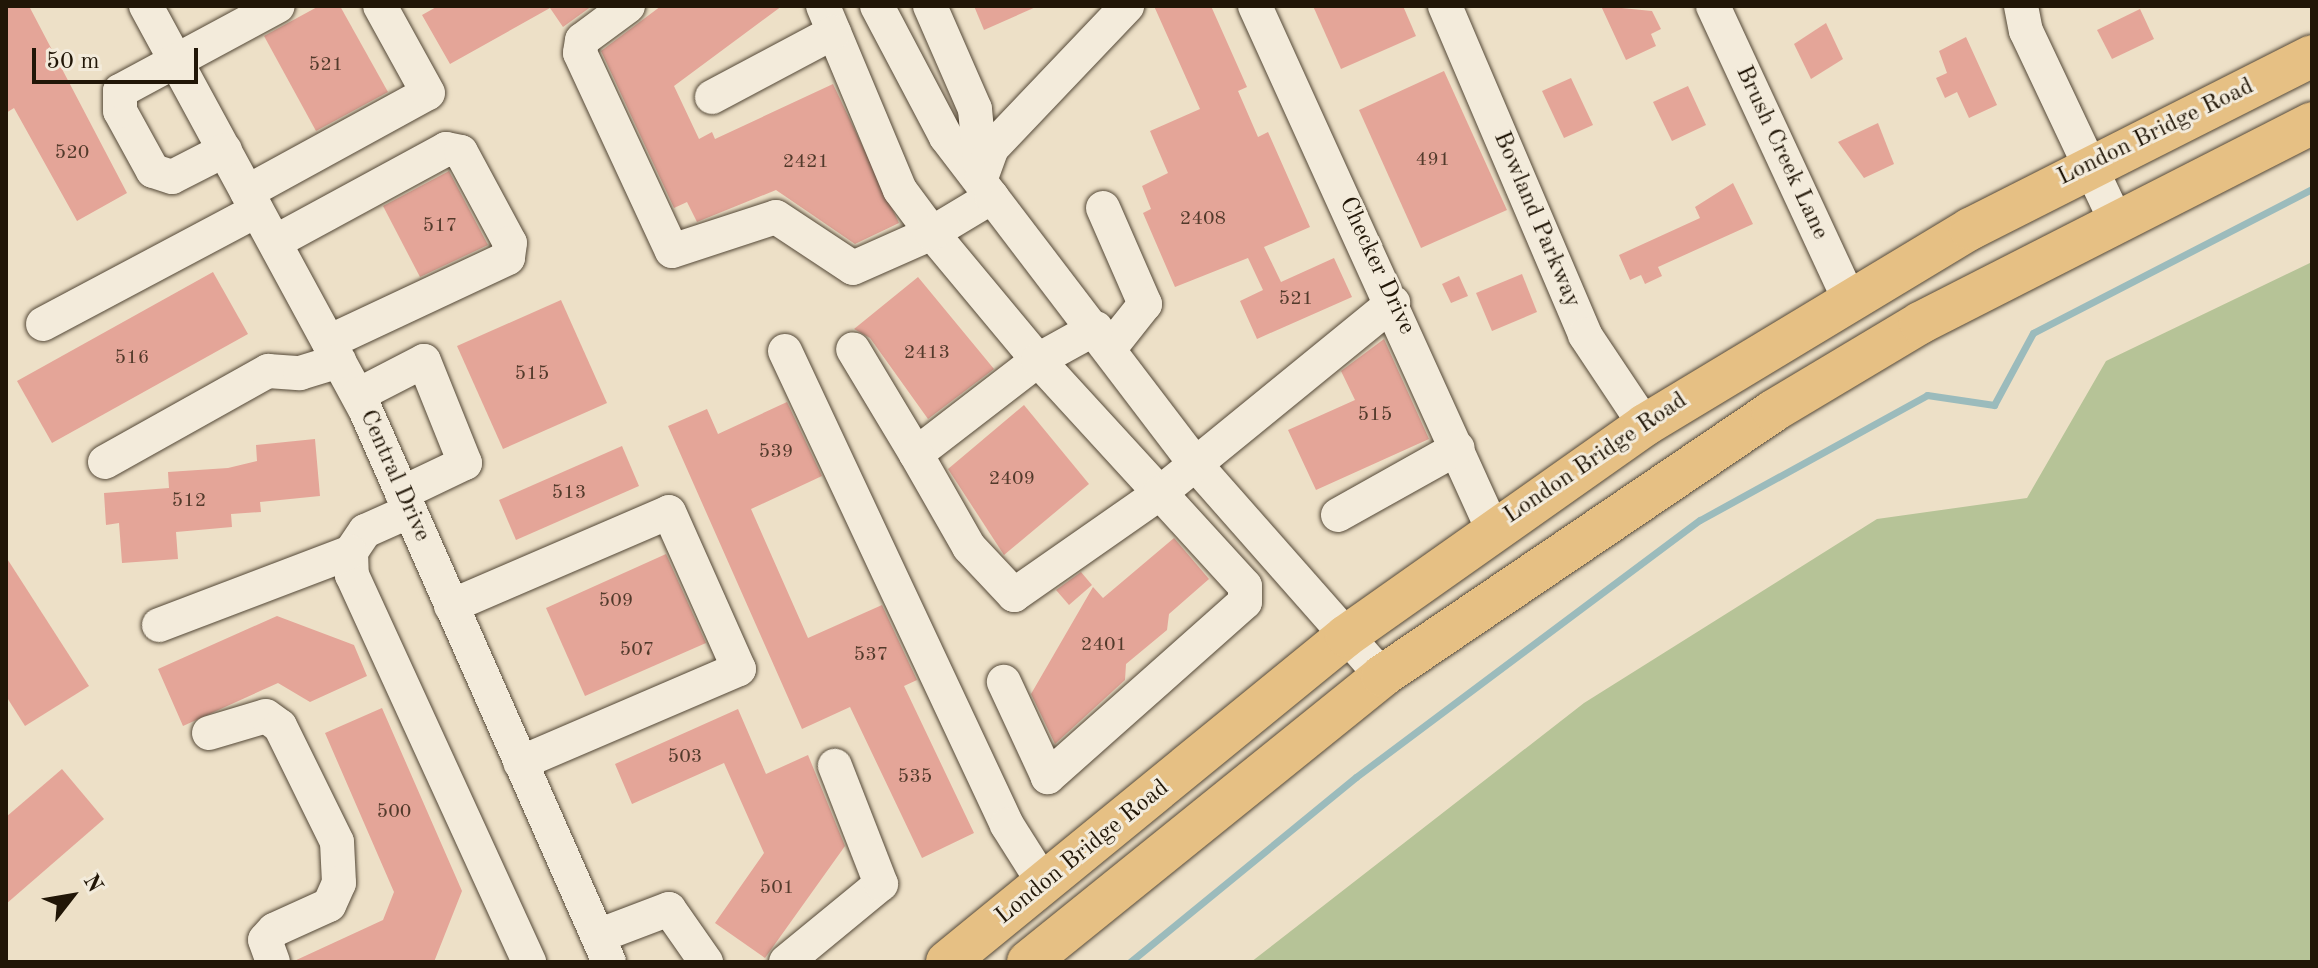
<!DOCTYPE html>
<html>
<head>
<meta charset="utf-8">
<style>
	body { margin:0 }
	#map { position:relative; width:2318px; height:968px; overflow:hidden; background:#ede0c7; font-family:"Old Standard TT",serif }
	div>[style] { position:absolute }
	.green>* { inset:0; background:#b6c397 }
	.stream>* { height:7px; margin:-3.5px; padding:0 3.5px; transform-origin:3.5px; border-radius:3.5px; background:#9bbbbc }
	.building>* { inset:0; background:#e4a598 }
	.roads { filter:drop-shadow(0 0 2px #544837) drop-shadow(0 0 2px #544837) }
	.minor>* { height:34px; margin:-17px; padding:0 17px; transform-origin:17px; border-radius:17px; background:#f3ebdb }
	.major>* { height:42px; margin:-21px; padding:0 21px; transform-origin:21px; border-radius:21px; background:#e6c084 }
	span { translate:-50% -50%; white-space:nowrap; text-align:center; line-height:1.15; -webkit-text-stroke:6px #f3ebdb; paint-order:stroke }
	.number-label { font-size:20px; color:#523a2b }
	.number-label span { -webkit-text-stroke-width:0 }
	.street-label { font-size:24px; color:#211607 }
	.frame { position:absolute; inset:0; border:8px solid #211607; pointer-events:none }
	.north { position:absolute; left:32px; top:856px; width:80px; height:80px; -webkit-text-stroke:6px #f3ebdb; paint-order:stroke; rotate:59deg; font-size:22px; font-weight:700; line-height:32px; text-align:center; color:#211607 }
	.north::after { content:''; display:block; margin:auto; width:28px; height:36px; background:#211607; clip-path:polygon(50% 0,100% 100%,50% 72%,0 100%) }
	.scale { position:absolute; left:32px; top:48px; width:166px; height:36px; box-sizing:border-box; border:4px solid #211607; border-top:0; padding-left:10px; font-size:24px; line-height:28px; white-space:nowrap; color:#211607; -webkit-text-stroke:6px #f3ebdb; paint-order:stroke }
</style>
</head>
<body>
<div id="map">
	<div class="green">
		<i style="clip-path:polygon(2312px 262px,2312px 962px,1251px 962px,1584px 703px,1877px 519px,2027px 498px,2106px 361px)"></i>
	</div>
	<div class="stream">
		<i style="left:1130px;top:962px;width:292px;rotate:-39.3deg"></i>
		<i style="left:1356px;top:777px;width:429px;rotate:-36.8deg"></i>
		<i style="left:1700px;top:520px;width:259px;rotate:-28.8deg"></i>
		<i style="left:1927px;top:395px;width:68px;rotate:8.5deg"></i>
		<i style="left:1994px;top:405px;width:82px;rotate:-61.6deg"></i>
		<i style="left:2033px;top:333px;width:314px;rotate:-27.3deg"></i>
	</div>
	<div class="building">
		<i style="clip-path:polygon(6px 6px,29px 6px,127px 193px,77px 221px,14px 108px,6px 113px)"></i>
		<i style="clip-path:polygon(319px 6px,340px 6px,388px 92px,316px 131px,264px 36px)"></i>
		<i style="clip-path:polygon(438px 6px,592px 6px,563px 27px,550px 8px,450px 64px,422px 15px)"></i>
		<i style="clip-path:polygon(661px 6px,782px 6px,674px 86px,699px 139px,712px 132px,715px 139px,833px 84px,899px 223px,855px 244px,776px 190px,697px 222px,687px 202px,674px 208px,601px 51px)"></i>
		<i style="clip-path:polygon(974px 6px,1038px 6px,984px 30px)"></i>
		<i style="clip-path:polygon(1154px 6px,1211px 6px,1247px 87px,1238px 91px,1258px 137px,1268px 132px,1310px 227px,1264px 247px,1281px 282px,1334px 258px,1352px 297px,1257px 339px,1240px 301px,1263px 290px,1248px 258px,1175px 287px,1143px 213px,1151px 209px,1142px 186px,1168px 173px,1150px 131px,1200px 109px)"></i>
		<i style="clip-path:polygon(1313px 6px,1403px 6px,1416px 36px,1341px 69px)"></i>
		<i style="clip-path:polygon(1601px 6px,1652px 11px,1661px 29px,1651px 34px,1656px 46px,1626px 60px)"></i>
		<i style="clip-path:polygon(2140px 9px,2154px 39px,2112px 59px,2097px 30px)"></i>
		<i style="clip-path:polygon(1826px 23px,1843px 59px,1811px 79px,1794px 44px)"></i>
		<i style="clip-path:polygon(1966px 37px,1997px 105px,1969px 118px,1957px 92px,1945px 98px,1936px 78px,1947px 73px,1939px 51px)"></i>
		<i style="clip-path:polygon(1444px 71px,1507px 210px,1421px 248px,1359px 110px)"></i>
		<i style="clip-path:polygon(1571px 78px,1593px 125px,1564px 138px,1542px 91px)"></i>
		<i style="clip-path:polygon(1688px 86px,1706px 125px,1672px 141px,1653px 102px)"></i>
		<i style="clip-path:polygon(1878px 123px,1894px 164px,1864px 178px,1838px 142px)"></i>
		<i style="clip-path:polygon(449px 171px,488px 245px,420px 277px,383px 206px)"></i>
		<i style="clip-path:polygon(1733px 183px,1753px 224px,1658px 267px,1662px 276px,1645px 284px,1641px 275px,1630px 280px,1619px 255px,1700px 218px,1695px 207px)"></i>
		<i style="clip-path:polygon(213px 272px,248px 334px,52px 443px,17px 381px)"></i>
		<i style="clip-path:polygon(1522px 274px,1537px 312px,1492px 331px,1476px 293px)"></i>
		<i style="clip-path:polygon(1459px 276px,1468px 296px,1451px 303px,1442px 284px)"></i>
		<i style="clip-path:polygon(918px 277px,994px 369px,928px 419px,870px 338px,854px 329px)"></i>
		<i style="clip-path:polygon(561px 300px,607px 403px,503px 449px,457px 346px)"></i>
		<i style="clip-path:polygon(1384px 339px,1429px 439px,1316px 490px,1288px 430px,1355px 400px,1341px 371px)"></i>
		<i style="clip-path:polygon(787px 402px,822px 476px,751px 509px,808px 638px,882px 605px,917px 680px,904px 686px,974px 833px,922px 858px,850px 707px,802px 729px,668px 426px,707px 409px,718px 434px)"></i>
		<i style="clip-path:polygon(1024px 405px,1089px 484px,1004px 555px,948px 469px)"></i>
		<i style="clip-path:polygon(315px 439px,320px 496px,260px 502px,261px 512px,231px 514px,232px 527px,176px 532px,178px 559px,122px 563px,119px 523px,106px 525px,104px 493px,169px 488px,168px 472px,228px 468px,257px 461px,256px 445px)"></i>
		<i style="clip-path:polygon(622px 446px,639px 486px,516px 540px,499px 500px)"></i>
		<i style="clip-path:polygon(1174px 538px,1209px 579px,1169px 614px,1167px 630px,1126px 664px,1125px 680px,1055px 744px,1031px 694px,1093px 587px,1103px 598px)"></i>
		<i style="clip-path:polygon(666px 554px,706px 643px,585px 696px,546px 608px)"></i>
		<i style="clip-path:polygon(6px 557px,89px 686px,25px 726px,6px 696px)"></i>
		<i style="clip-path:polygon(1081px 572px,1092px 585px,1069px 605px,1056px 590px)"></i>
		<i style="clip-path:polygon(277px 616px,354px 645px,367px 676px,310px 702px,278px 683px,183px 726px,158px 669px)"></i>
		<i style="clip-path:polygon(382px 708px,462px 891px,434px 962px,292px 962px,383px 920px,394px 892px,325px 733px)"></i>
		<i style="clip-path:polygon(738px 709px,766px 774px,808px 755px,845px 846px,765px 958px,715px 923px,764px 853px,724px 763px,632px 804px,615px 764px)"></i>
		<i style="clip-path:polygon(62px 769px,104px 819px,6px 904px,6px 817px)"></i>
	</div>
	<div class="roads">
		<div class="minor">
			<i style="left:146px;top:6px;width:459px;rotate:61.5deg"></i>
			<i style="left:365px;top:409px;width:604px;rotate:66.19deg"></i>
			<i style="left:628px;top:6px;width:57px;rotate:143.5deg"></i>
			<i style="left:582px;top:40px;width:13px;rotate:99deg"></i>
			<i style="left:580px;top:53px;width:218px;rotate:65.1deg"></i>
			<i style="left:672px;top:251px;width:109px;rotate:-18.1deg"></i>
			<i style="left:776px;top:217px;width:92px;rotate:33.5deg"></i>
			<i style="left:853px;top:268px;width:86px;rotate:-23.9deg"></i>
			<i style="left:932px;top:233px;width:165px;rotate:50.2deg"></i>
			<i style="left:1038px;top:360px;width:154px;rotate:142.4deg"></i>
			<i style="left:916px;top:454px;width:122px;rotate:-121deg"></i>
			<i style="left:823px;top:6px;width:199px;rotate:67.3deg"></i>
			<i style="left:900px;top:190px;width:54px;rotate:53.3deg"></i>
			<i style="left:932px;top:233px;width:70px;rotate:-31deg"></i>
			<i style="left:877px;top:6px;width:148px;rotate:62.2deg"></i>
			<i style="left:946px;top:137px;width:76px;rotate:52.5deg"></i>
			<i style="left:992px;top:197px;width:337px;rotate:52.7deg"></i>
			<i style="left:1196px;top:465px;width:281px;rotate:48.6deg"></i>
			<i style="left:930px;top:6px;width:112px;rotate:66.4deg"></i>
			<i style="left:975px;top:109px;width:65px;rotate:84.7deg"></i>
			<i style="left:1255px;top:6px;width:573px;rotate:65.58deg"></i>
			<i style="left:1445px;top:6px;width:358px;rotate:66.9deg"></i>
			<i style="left:1585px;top:335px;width:108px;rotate:56.3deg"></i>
			<i style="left:1713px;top:6px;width:323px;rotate:65.1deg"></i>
			<i style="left:2021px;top:6px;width:25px;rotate:79deg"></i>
			<i style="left:2026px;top:31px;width:210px;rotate:64.7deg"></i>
			<i style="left:712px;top:97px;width:138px;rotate:-28deg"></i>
			<i style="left:225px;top:150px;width:59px;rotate:153deg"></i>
			<i style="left:172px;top:177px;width:20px;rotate:-162deg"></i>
			<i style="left:153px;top:171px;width:68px;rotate:-118.8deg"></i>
			<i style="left:120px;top:111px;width:20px;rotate:-90deg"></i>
			<i style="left:120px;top:91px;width:179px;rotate:-28.3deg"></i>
			<i style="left:981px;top:178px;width:32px;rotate:-70deg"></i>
			<i style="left:992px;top:148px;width:196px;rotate:-46.4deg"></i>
			<i style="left:247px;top:192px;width:206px;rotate:-28.7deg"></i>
			<i style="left:428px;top:93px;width:99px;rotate:-118.9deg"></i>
			<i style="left:1103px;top:208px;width:105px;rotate:66.4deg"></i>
			<i style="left:1145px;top:304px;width:56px;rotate:128.5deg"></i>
			<i style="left:275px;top:242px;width:195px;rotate:-28.5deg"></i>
			<i style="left:446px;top:149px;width:15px;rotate:11deg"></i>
			<i style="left:461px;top:152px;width:103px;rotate:61.7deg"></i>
			<i style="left:510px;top:243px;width:15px;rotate:98deg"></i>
			<i style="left:508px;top:258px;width:198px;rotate:154.9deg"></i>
			<i style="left:43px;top:324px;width:242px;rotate:-28deg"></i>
			<i style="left:1096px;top:328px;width:66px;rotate:151.1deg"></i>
			<i style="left:1038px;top:360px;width:180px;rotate:47.5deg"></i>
			<i style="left:1160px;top:493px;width:301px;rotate:-39.2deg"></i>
			<i style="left:785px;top:351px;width:523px;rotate:64.9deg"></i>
			<i style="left:1007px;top:825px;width:71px;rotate:57.7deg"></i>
			<i style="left:358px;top:395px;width:74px;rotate:-27.3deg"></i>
			<i style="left:424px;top:361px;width:110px;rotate:68.1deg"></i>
			<i style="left:465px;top:463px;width:70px;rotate:154.5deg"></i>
			<i style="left:916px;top:454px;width:107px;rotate:60.3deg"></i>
			<i style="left:969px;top:547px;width:66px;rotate:46.8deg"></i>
			<i style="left:1014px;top:595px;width:178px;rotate:-34.9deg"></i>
			<i style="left:1160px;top:493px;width:126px;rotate:47.6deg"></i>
			<i style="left:1245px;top:586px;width:16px;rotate:90deg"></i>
			<i style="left:1245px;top:602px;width:264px;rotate:138.4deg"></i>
			<i style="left:1048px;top:777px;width:105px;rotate:-114.9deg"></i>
			<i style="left:105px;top:462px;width:187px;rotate:-29.2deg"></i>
			<i style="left:268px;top:371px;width:32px;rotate:4deg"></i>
			<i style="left:300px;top:373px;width:41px;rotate:-17.1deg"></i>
			<i style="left:410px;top:511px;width:49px;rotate:156deg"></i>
			<i style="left:365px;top:531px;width:25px;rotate:124deg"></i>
			<i style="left:351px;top:552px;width:23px;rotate:88deg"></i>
			<i style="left:352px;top:575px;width:426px;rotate:65.4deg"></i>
			<i style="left:1338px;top:515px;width:137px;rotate:-29.2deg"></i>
			<i style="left:451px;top:606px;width:237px;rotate:-23.3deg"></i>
			<i style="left:669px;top:512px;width:172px;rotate:66deg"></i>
			<i style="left:739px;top:669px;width:238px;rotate:156.8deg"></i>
			<i style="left:159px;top:625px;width:205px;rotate:-20.8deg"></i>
			<i style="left:209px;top:733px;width:59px;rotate:-16.6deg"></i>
			<i style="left:266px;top:716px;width:17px;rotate:36deg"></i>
			<i style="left:280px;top:726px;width:129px;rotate:63.8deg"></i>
			<i style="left:337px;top:842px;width:41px;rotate:87.2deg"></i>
			<i style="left:339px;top:883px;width:24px;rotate:114deg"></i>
			<i style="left:329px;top:905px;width:60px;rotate:155.6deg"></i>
			<i style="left:274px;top:930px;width:13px;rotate:132deg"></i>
			<i style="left:265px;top:940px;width:23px;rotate:70deg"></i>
			<i style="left:598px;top:936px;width:76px;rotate:-20.8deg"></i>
			<i style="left:669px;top:909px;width:65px;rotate:55.1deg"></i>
			<i style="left:786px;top:962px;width:123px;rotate:-39.4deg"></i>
			<i style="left:881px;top:884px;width:127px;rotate:-111.3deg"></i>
		</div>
		<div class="major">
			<i style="left:947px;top:962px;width:515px;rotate:-39.25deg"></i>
			<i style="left:1346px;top:636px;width:366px;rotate:-35.2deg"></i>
			<i style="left:1645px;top:425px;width:380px;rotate:-31.1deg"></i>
			<i style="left:1970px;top:229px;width:383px;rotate:-26.8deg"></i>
			<i style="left:1028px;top:962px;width:455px;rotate:-38.9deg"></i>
			<i style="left:1382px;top:676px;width:472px;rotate:-34.1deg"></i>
			<i style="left:1773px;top:411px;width:171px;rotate:-30.9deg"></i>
			<i style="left:1920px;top:323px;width:440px;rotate:-27deg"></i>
		</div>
	</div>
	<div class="number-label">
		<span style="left:326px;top:65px">521</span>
		<span style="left:72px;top:153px">520</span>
		<span style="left:1433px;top:160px">491</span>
		<span style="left:806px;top:162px">2421</span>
		<span style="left:1203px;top:219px">2408</span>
		<span style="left:440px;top:226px">517</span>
		<span style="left:1296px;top:299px">521</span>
		<span style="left:927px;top:353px">2413</span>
		<span style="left:132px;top:358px">516</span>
		<span style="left:532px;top:374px">515</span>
		<span style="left:1375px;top:415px">515</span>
		<span style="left:776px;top:452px">539</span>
		<span style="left:1012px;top:479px">2409</span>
		<span style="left:569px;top:493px">513</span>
		<span style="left:189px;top:501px">512</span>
		<span style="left:616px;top:601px">509</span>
		<span style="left:1104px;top:645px">2401</span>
		<span style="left:637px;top:650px">507</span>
		<span style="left:871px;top:655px">537</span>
		<span style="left:685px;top:757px">503</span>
		<span style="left:915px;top:777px">535</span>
		<span style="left:394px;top:812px">500</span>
		<span style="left:777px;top:888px">501</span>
	</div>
	<div class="street-label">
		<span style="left:2156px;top:133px;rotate:-26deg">London Bridge Road</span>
		<span style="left:1781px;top:153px;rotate:65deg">Brush Creek Lane</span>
		<span style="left:1536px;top:220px;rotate:67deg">Bowland Parkway</span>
		<span style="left:1376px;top:266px;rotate:65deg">Checker Drive</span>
		<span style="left:1596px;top:459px;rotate:-34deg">London Bridge Road</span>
		<span style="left:394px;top:476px;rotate:66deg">Central Drive</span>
		<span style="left:1083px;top:853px;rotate:-39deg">London Bridge Road</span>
	</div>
	<div class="frame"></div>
	<div class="north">N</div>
	<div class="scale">50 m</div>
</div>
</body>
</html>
